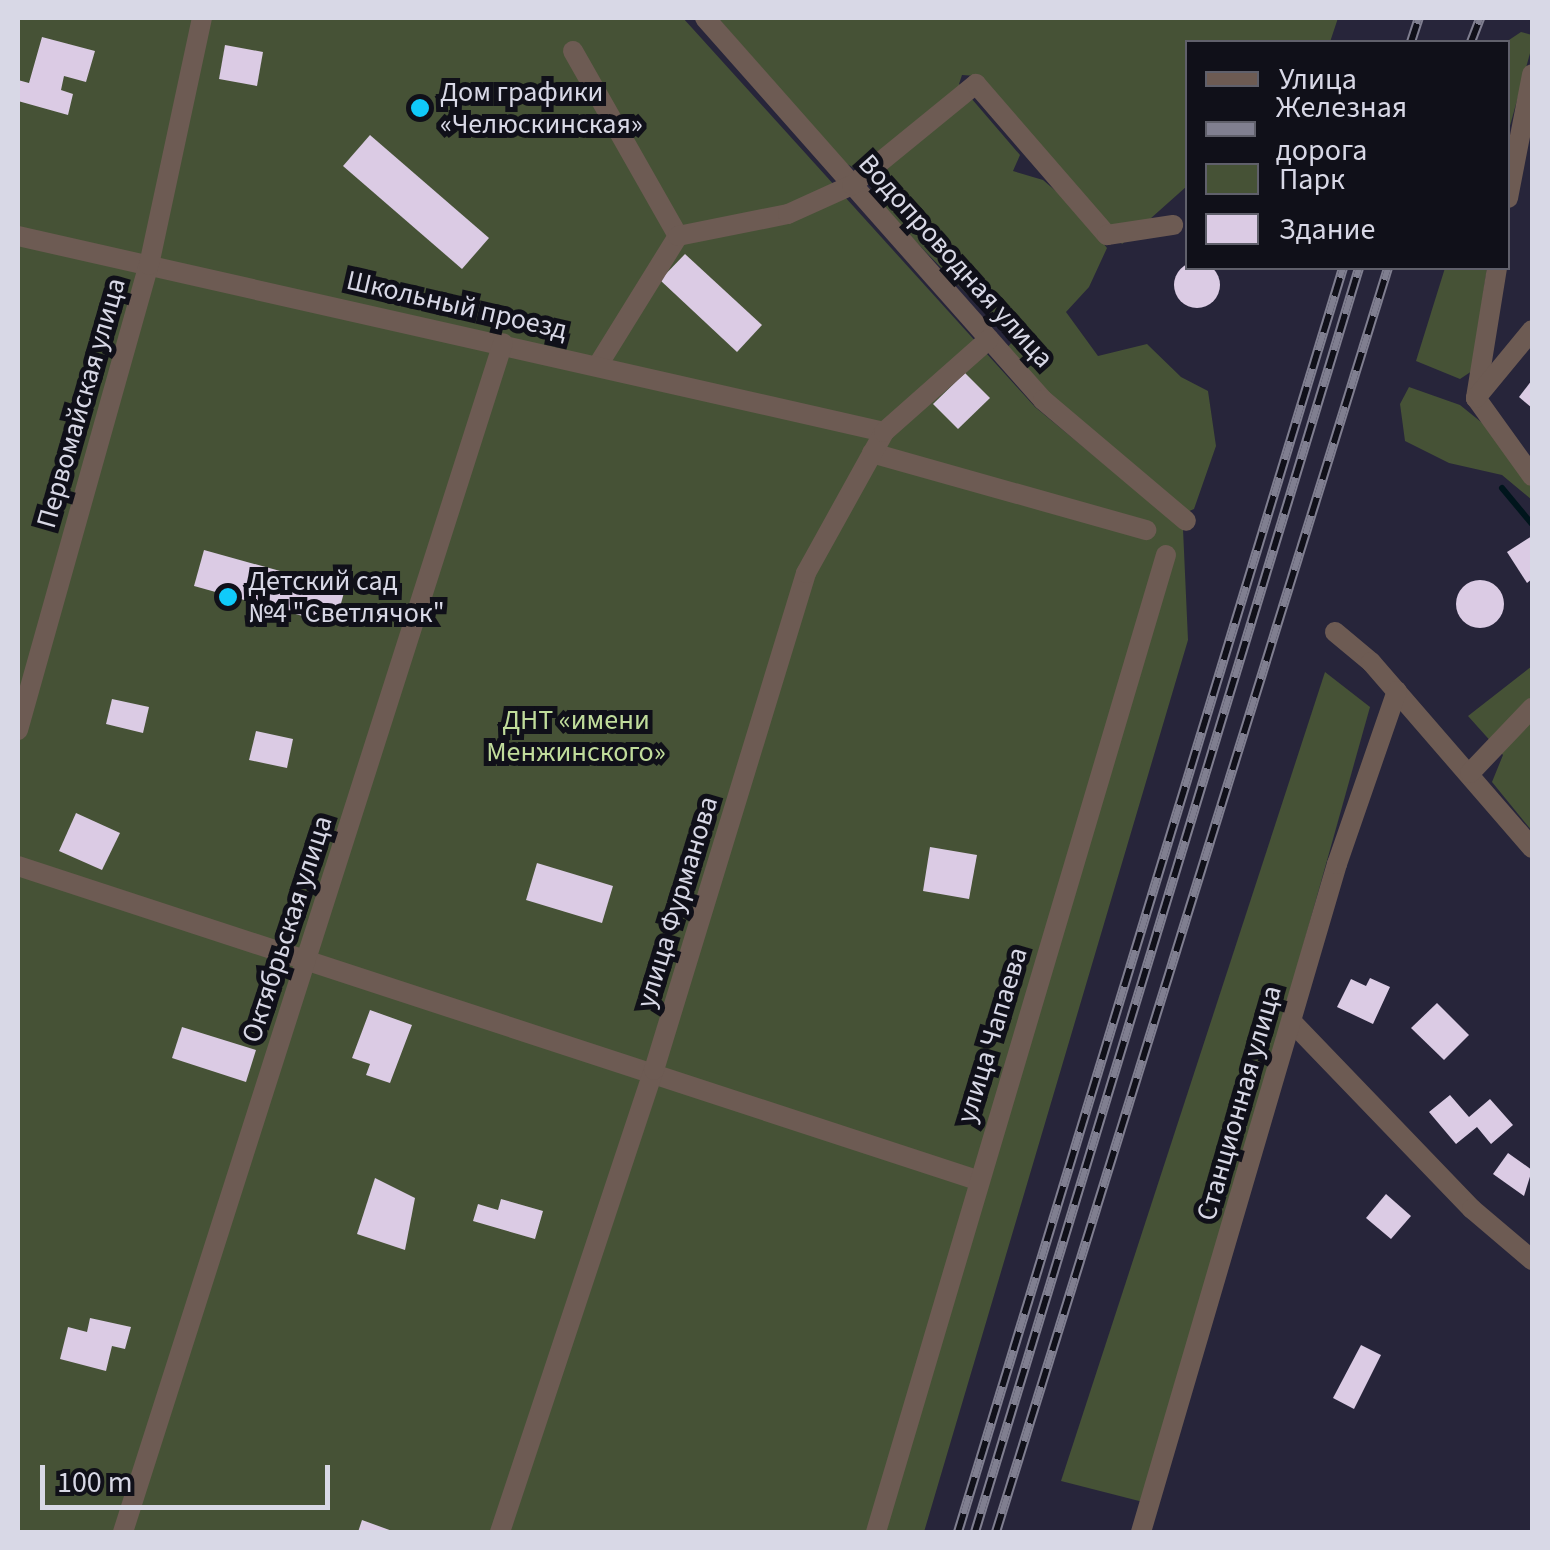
<!DOCTYPE html>
<html>
<head>
<meta charset="utf-8">
<style>
	body { margin:0 }
	#map { position:relative; width:1550px; height:1550px; overflow:hidden; background:#27253a; font-family:"Source Sans 3",sans-serif }
	div>[style] { position:absolute }
	.green>* { inset:0; background:#465236 }
	.stream>* { height:6px; margin:-3px; padding:0 3px; transform-origin:3px; border-radius:3px; background:#00151c }
	.building>* { inset:0; background:#dbcbe4 }
	.round { border-radius:50% }
	.minor>* { height:20px; margin:-10px; padding:0 10px; transform-origin:10px; border-radius:10px; background:#6d5b53 }
	.rail>* { height:10px; margin-top:-5px; transform-origin:0; background:repeating-linear-gradient(90deg,#101019 0 19px,#807f90 0 38px); box-sizing:border-box; border-block:2px solid #807f90 }
	.dots>* { width:28px; height:28px; translate:-50% -50%; box-sizing:border-box; border:5px solid #101019; border-radius:50% }
	span { translate:-50% -50%; white-space:nowrap; text-align:center; line-height:1.15; -webkit-text-stroke:10px #101019; paint-order:stroke }
	.poi-label { font-size:28px; color:#d8d8e6 }
	.left { translate:0 -50%; text-align:left }
	.street-label { font-size:28px; color:#d8d8e6 }
	.park-label { font-size:28px; color:#c0dc9b }
	.frame { position:absolute; inset:0; border:20px solid #d8d8e6; pointer-events:none }
	.legend { position:absolute; left:1185px; top:40px; width:325px; height:230px; box-sizing:border-box; background:#101019; border:2px solid #60606b; margin:0; padding:12px 18px; list-style:none; font-size:30px; color:#d8d8e6 }
	.legend li { display:flex; align-items:center; gap:20px; height:50px }
	.legend b { width:50px; border:2px solid #60606b }
	.scale { position:absolute; left:40px; top:1465px; width:290px; height:45px; box-sizing:border-box; border:5px solid #d8d8e6; border-top:0; padding-left:12px; font-size:30px; line-height:35px; white-space:nowrap; color:#d8d8e6; -webkit-text-stroke:8px #101019; paint-order:stroke }
</style>
</head>
<body>
<div id="map">
	<div class="green">
		<i style="clip-path:polygon(18px 18px,683px 18px,1035px 407px,1183px 529px,1188px 640px,924px 1532px,18px 1532px)"></i>
		<i style="clip-path:polygon(718px 18px,1338px 18px,1330px 42px,1188px 42px,1187px 186px,1122px 244px,977px 76px,962px 75px,959px 84px,1020px 155px,1013px 171px,1043px 180px,1079px 211px,1107px 248px,1089px 287px,1066px 312px,1098px 356px,1147px 344px,1181px 377px,1208px 391px,1216px 446px,1194px 509px,1187px 512px,1046px 392px,1005px 350px,1013px 341px,873px 198px,871px 189px,888px 173px,872px 156px,854px 168px,845px 163px)"></i>
		<i style="clip-path:polygon(1521px 32px,1532px 35px,1532px 46px,1508px 133px,1506px 42px)"></i>
		<i style="clip-path:polygon(1445px 268px,1487px 268px,1472px 371px,1460px 379px,1416px 361px)"></i>
		<i style="clip-path:polygon(1409px 387px,1460px 405px,1486px 426px,1532px 487px,1532px 500px,1502px 475px,1449px 463px,1405px 441px,1400px 404px)"></i>
		<i style="clip-path:polygon(1532px 666px,1532px 831px,1492px 782px,1503px 755px,1468px 716px)"></i>
		<i style="clip-path:polygon(1325px 672px,1370px 707px,1147px 1503px,1061px 1481px)"></i>
	</div>
	<div class="stream">
		<i style="left:1502px;top:488px;width:47px;rotate:50.2deg"></i>
	</div>
	<div class="building">
		<i style="clip-path:polygon(42px 37px,95px 51px,86px 82px,64px 76px,61px 90px,73px 94px,68px 115px,18px 101px,18px 80px,29px 83px)"></i>
		<i style="clip-path:polygon(225px 45px,263px 52px,257px 86px,219px 79px)"></i>
		<i style="clip-path:polygon(370px 135px,489px 238px,462px 269px,343px 166px)"></i>
		<i style="clip-path:polygon(685px 254px,762px 325px,737px 352px,660px 280px)"></i>
		<i class="round" style="left:1174px;top:262px;width:46px;height:46px"></i>
		<i style="clip-path:polygon(965px 373px,990px 398px,958px 429px,933px 404px)"></i>
		<i style="clip-path:polygon(1532px 380px,1532px 408px,1519px 397px)"></i>
		<i style="clip-path:polygon(1532px 536px,1532px 579px,1527px 583px,1507px 552px)"></i>
		<i style="clip-path:polygon(204px 550px,345px 589px,335px 625px,194px 586px)"></i>
		<i class="round" style="left:1456px;top:580px;width:48px;height:48px"></i>
		<i style="clip-path:polygon(112px 699px,149px 707px,143px 733px,106px 724px)"></i>
		<i style="clip-path:polygon(256px 731px,293px 739px,287px 768px,249px 760px)"></i>
		<i style="clip-path:polygon(76px 813px,120px 833px,102px 870px,59px 851px)"></i>
		<i style="clip-path:polygon(930px 847px,977px 855px,969px 899px,923px 891px)"></i>
		<i style="clip-path:polygon(537px 863px,613px 886px,602px 923px,526px 900px)"></i>
		<i style="clip-path:polygon(1370px 978px,1390px 987px,1373px 1024px,1337px 1007px,1351px 979px,1366px 986px)"></i>
		<i style="clip-path:polygon(1437px 1003px,1469px 1035px,1444px 1060px,1411px 1028px)"></i>
		<i style="clip-path:polygon(370px 1010px,412px 1025px,390px 1083px,366px 1075px,370px 1064px,352px 1058px)"></i>
		<i style="clip-path:polygon(182px 1027px,256px 1050px,246px 1082px,172px 1058px)"></i>
		<i style="clip-path:polygon(1450px 1095px,1469px 1117px,1490px 1099px,1513px 1125px,1491px 1144px,1477px 1127px,1456px 1144px,1429px 1112px)"></i>
		<i style="clip-path:polygon(1508px 1153px,1532px 1170px,1524px 1196px,1493px 1174px)"></i>
		<i style="clip-path:polygon(375px 1178px,415px 1198px,405px 1250px,357px 1234px)"></i>
		<i style="clip-path:polygon(1386px 1194px,1411px 1216px,1391px 1239px,1366px 1218px)"></i>
		<i style="clip-path:polygon(501px 1199px,543px 1211px,535px 1239px,473px 1221px,478px 1204px,498px 1210px)"></i>
		<i style="clip-path:polygon(90px 1318px,131px 1327px,125px 1349px,112px 1346px,106px 1371px,60px 1359px,68px 1327px,87px 1332px)"></i>
		<i style="clip-path:polygon(1361px 1345px,1381px 1355px,1354px 1409px,1333px 1398px)"></i>
		<i style="clip-path:polygon(362px 1520px,395px 1532px,358px 1532px)"></i>
	</div>
	<div class="minor">
		<i style="left:705px;top:18px;width:510px;rotate:48.5deg"></i>
		<i style="left:1043px;top:400px;width:187px;rotate:40.2deg"></i>
		<i style="left:573px;top:51px;width:213px;rotate:60.4deg"></i>
		<i style="left:678px;top:236px;width:152px;rotate:121.8deg"></i>
		<i style="left:1508px;top:198px;width:126px;rotate:-79deg"></i>
		<i style="left:18px;top:236px;width:888px;rotate:12.75deg"></i>
		<i style="left:678px;top:236px;width:112px;rotate:-11.3deg"></i>
		<i style="left:788px;top:214px;width:70px;rotate:-24.4deg"></i>
		<i style="left:852px;top:185px;width:160px;rotate:-39.2deg"></i>
		<i style="left:976px;top:84px;width:200px;rotate:49.1deg"></i>
		<i style="left:1107px;top:235px;width:67px;rotate:-8.6deg"></i>
		<i style="left:1497px;top:268px;width:132px;rotate:99.2deg"></i>
		<i style="left:1476px;top:398px;width:96px;rotate:54.3deg"></i>
		<i style="left:1476px;top:398px;width:88px;rotate:-50.5deg"></i>
		<i style="left:872px;top:453px;width:285px;rotate:15.7deg"></i>
		<i style="left:1335px;top:632px;width:47px;rotate:39.8deg"></i>
		<i style="left:1371px;top:662px;width:246px;rotate:49.1deg"></i>
		<i style="left:18px;top:730px;width:483px;rotate:-74.3deg"></i>
		<i style="left:149px;top:265px;width:253px;rotate:-77.9deg"></i>
		<i style="left:1470px;top:773px;width:90px;rotate:-46.4deg"></i>
		<i style="left:18px;top:866px;width:1009px;rotate:18.13deg"></i>
		<i style="left:1292px;top:1022px;width:260px;rotate:46.1deg"></i>
		<i style="left:1472px;top:1209px;width:79px;rotate:40.4deg"></i>
		<i style="left:123px;top:1532px;width:1248px;rotate:-72.28deg"></i>
		<i style="left:500px;top:1532px;width:487px;rotate:-71.6deg"></i>
		<i style="left:654px;top:1070px;width:520px;rotate:-72.99deg"></i>
		<i style="left:806px;top:573px;width:161px;rotate:-61deg"></i>
		<i style="left:884px;top:432px;width:140px;rotate:-41.5deg"></i>
		<i style="left:876px;top:1532px;width:1019px;rotate:-73.47deg"></i>
		<i style="left:1141px;top:1532px;width:696px;rotate:-73.65deg"></i>
		<i style="left:1337px;top:864px;width:183px;rotate:-70.9deg"></i>
	</div>
	<div class="rail">
		<i style="left:1411px;top:42px;width:25px;rotate:-72deg"></i>
		<i style="left:1471px;top:42px;width:26px;rotate:-69deg"></i>
		<i style="left:958px;top:1532px;width:1321px;rotate:-73.06deg"></i>
		<i style="left:975px;top:1532px;width:1321px;rotate:-73.1deg"></i>
		<i style="left:996px;top:1532px;width:1323px;rotate:-72.77deg"></i>
	</div>
	<div class="dots">
		<i style="left:420px;top:108px;background:#10cafa"></i>
		<i style="left:228px;top:597px;background:#10cafa"></i>
	</div>
	<div class="poi-label">
		<span class="left" style="left:440px;top:108px">Дом графики<br>«Челюскинская»</span>
		<span class="left" style="left:248px;top:597px">Детский сад<br>№4 "Светлячок"</span>
	</div>
	<div class="street-label">
		<span style="left:956px;top:261px;rotate:48deg">Водопроводная улица</span>
		<span style="left:457px;top:305px;rotate:13deg">Школьный проезд</span>
		<span style="left:81px;top:403px;rotate:-74deg">Первомайская улица</span>
		<span style="left:677px;top:902px;rotate:-73deg">улица Фурманова</span>
		<span style="left:287px;top:929px;rotate:-72deg">Октябрьская улица</span>
		<span style="left:992px;top:1035px;rotate:-73deg">улица Чапаева</span>
		<span style="left:1239px;top:1103px;rotate:-74deg">Станционная улица</span>
	</div>
	<div class="park-label">
		<span style="left:576px;top:736px">ДНТ «имени<br>Менжинского»</span>
	</div>
	<div class="frame"></div>
	<ul class="legend">
	<li><b style="height:12px;background:#6d5b53"></b>Улица</li>
	<li><b style="height:12px;background:#807f90"></b>Железная дорога</li>
	<li><b style="height:28px;background:#465236"></b>Парк</li>
	<li><b style="height:28px;background:#dbcbe4"></b>Здание</li>
	</ul>
	<div class="scale">100 m</div>
</div>
</body>
</html>
